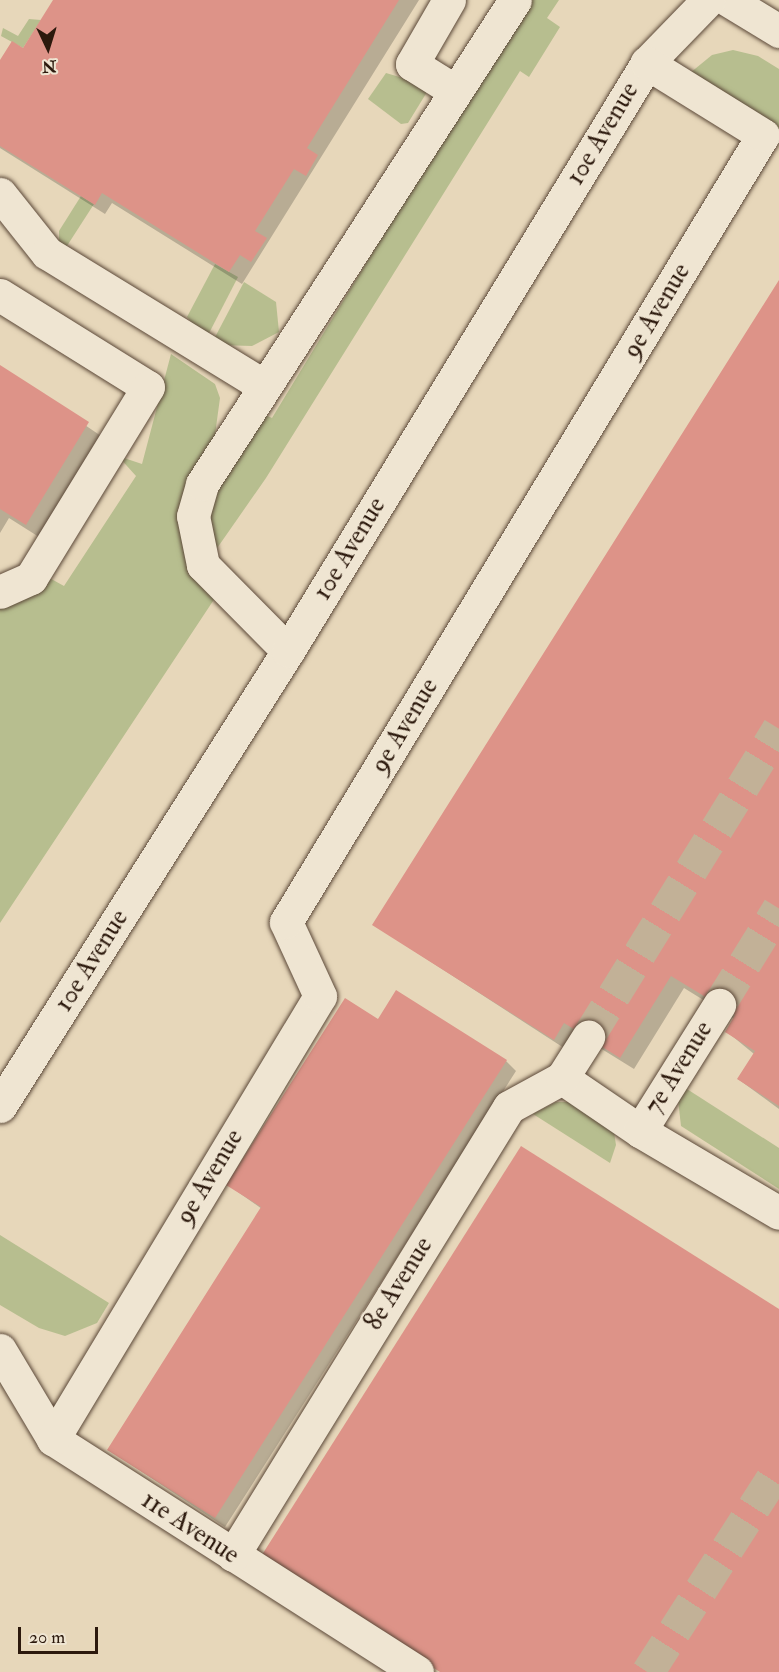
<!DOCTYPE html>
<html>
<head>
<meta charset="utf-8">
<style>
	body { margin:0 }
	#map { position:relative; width:779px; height:1672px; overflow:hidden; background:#e7d7ba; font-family:"IM FELL Double Pica",serif }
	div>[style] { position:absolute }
	.green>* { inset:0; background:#b7be8f }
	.shadow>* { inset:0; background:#0003 }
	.building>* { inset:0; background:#dd9388 }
	.minor-tunnel>* { height:33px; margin-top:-16.5px; transform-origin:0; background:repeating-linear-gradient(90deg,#c2b197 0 33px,transparent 0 49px) }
	.roads { filter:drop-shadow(0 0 2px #5b4838) drop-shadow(0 0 2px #5b4838) }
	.minor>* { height:33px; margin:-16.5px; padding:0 16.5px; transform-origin:16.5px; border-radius:16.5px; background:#efe5d2 }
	span { translate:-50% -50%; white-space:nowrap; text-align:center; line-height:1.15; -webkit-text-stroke:5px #efe5d2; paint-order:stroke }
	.street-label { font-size:26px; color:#2c190d }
	.north { position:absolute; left:18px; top:18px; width:60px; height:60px; -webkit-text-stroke:4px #efe5d2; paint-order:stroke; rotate:176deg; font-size:16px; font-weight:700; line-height:24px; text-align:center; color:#2c190d }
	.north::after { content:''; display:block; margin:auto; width:21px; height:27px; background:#2c190d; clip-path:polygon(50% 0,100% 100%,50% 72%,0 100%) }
	.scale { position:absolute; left:18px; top:1627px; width:80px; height:27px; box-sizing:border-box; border:3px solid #2c190d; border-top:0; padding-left:8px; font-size:18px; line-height:21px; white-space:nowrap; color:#2c190d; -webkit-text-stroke:4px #efe5d2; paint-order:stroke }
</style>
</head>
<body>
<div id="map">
	<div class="green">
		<i style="clip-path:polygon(526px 0,559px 0,547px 18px,560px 27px,529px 77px,520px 71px,266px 478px,213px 554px,207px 508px,223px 480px,263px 414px,272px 418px)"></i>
		<i style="clip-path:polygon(29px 19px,41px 20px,23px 48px,1px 36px,3px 28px,18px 36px)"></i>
		<i style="clip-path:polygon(733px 50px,758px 56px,779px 69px,779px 130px,690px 73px,712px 55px)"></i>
		<i style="clip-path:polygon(386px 73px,423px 84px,427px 92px,408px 123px,401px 124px,368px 99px)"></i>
		<i style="clip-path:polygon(81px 196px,94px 204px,65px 249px,59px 245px,59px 231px)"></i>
		<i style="clip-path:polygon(215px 264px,238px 277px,206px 339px,187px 317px)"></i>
		<i style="clip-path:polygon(244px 282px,276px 302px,279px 332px,252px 346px,219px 345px,213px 341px)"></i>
		<i style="clip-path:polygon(171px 354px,215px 384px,220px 398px,214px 442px,193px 472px,215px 598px,0 923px,0 603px,44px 575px,64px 586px,136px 476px,118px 456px,142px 464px)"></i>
		<i style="clip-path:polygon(676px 1082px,779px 1148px,779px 1189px,681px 1126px)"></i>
		<i style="clip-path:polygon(556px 1102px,577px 1102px,613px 1126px,616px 1145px,610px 1163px,533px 1114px)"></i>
		<i style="clip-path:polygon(0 1235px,109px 1303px,97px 1323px,65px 1336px,39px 1328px,0 1305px)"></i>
	</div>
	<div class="shadow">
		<i style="clip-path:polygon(55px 0,419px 0,242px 284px,112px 203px,105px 214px,0 148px,0 63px,23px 50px)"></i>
		<i style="clip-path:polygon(779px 284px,779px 1109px,738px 1079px,754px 1054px,726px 1031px,734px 1019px,684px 988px,634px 1069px,579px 1035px,564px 1048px,374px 925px)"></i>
		<i style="clip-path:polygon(0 367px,101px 436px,39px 537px,9px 518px,0 533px)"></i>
		<i style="clip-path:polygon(378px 1021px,506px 1061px,516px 1071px,225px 1527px,109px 1450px,262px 1209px,228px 1185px)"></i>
	</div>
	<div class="building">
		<i style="clip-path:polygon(53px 0,399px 0,307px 148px,318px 155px,306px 176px,294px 169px,255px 231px,267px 238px,251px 262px,240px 255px,229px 272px,102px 193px,95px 205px,0 146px,0 60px,12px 41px,23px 48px)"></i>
		<i style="clip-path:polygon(779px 280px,779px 1106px,737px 1079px,755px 1051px,725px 1032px,735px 1015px,671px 976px,620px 1058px,564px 1023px,554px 1040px,372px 925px)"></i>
		<i style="clip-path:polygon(0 365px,89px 422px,26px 525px,0 509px)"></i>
		<i style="clip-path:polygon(396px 990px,507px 1060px,215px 1518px,107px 1450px,261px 1207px,226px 1185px,345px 998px,378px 1019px)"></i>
		<i style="clip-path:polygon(521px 1146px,779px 1309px,779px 1672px,440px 1672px,260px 1558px)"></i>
	</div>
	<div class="minor-tunnel">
		<i style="left:719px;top:1005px;width:114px;rotate:-58.3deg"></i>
		<i style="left:588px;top:1037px;width:363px;rotate:-58.3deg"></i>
		<i style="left:648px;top:1672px;width:242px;rotate:-57.3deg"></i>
	</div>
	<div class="roads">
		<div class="minor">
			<i style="left:449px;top:0;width:74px;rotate:120deg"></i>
			<i style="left:412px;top:64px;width:51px;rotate:32.1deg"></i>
			<i style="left:728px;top:0;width:60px;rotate:31.3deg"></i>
			<i style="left:0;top:194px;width:75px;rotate:51.5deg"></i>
			<i style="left:47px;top:253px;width:252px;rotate:31.5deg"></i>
			<i style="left:0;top:295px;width:174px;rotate:31.9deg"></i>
			<i style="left:148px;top:387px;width:224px;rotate:121.5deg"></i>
			<i style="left:31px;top:578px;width:34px;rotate:156deg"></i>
			<i style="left:288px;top:651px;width:121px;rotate:-134.7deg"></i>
			<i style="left:203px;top:565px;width:50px;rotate:-101.5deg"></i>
			<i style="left:193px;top:516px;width:33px;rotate:-74deg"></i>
			<i style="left:202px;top:484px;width:576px;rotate:-57.11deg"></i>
			<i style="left:562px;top:1078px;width:94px;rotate:34.2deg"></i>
			<i style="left:640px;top:1131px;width:161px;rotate:30.5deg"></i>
			<i style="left:0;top:1106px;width:538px;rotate:-57.67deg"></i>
			<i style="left:288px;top:651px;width:689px;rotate:-58.59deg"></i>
			<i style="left:647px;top:63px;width:88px;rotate:-45.9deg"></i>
			<i style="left:640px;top:1131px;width:149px;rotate:-57.9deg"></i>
			<i style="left:0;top:1350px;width:104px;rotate:59.2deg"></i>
			<i style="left:53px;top:1439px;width:432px;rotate:32.6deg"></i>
			<i style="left:53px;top:1439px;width:517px;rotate:-58.92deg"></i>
			<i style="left:320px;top:996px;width:81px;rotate:-114.7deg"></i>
			<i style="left:286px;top:922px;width:920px;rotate:-58.78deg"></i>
			<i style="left:763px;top:135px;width:137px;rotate:-148.2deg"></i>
			<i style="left:233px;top:1555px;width:526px;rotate:-58.36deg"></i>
			<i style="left:509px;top:1107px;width:60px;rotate:-28.7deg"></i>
			<i style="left:562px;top:1078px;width:49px;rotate:-57.6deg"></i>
		</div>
	</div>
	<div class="street-label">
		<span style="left:603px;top:134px;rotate:-59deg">10e Avenue</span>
		<span style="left:657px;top:311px;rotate:-59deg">9e Avenue</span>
		<span style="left:350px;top:549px;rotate:-59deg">10e Avenue</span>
		<span style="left:405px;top:726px;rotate:-59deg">9e Avenue</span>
		<span style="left:92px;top:961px;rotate:-58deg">10e Avenue</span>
		<span style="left:679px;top:1068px;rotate:-58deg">7e Avenue</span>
		<span style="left:210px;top:1177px;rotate:-59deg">9e Avenue</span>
		<span style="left:399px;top:1284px;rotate:-58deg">8e Avenue</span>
		<span style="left:190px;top:1528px;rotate:33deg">11e Avenue</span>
	</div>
	<div class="north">N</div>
	<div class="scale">20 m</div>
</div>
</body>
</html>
